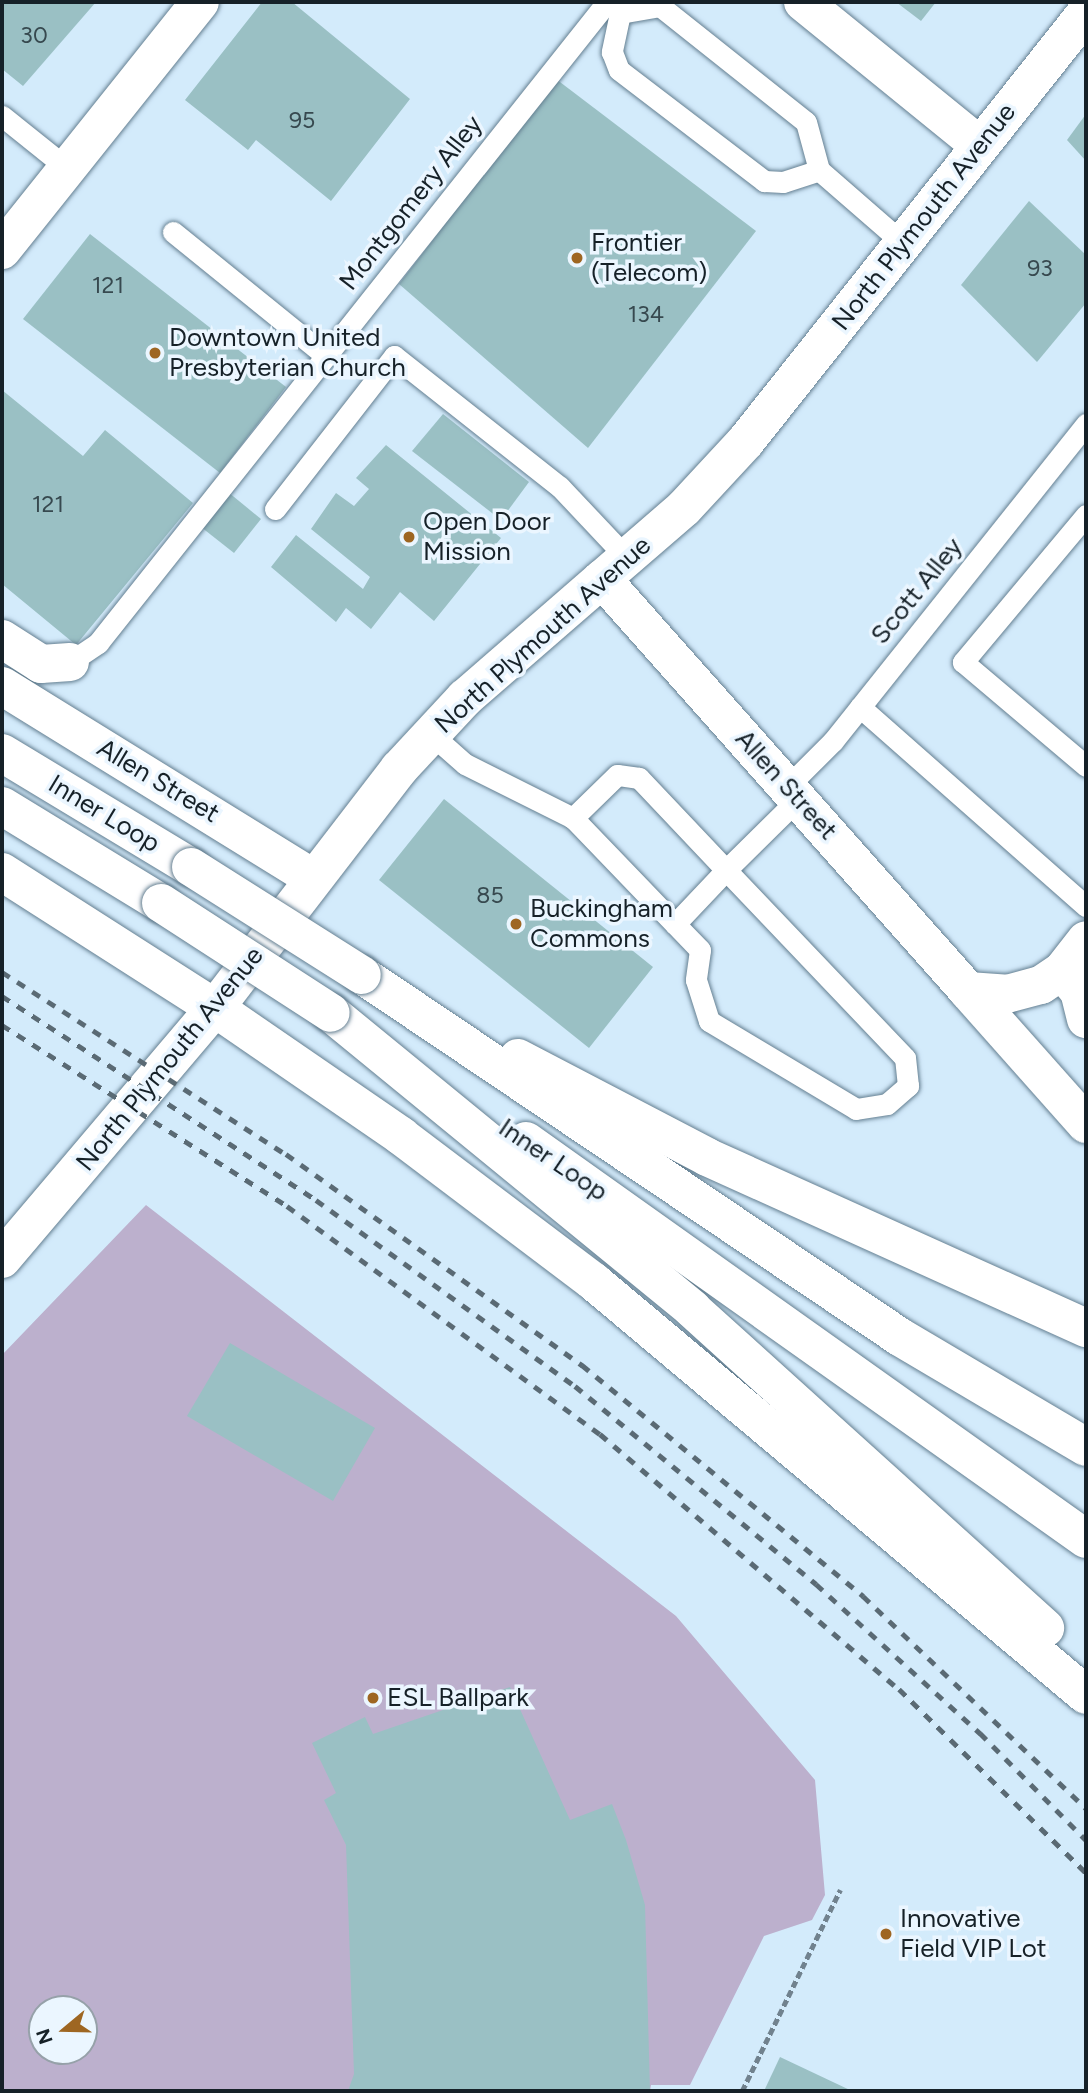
<!DOCTYPE html>
<html>
<head>
<meta charset="utf-8">
<style>
	body { margin:0 }
	#map { position:relative; width:1088px; height:2093px; overflow:hidden; background:#d3ebfb; font-family:Figtree,sans-serif }
	div>[style] { position:absolute }
	.green>* { inset:0; background:#bcb0cd }
	.building>* { inset:0; background:#9ac0c4 }
	.path>* { height:4.5px; margin-top:-2.25px; transform-origin:0; background:repeating-linear-gradient(90deg,#71828e 0 7px,transparent 0 10.5px) }
	.roads { filter:drop-shadow(0 0 2px #647f91) drop-shadow(0 0 2px #647f91) }
	.service>* { height:21px; margin:-10.5px; padding:0 10.5px; transform-origin:10.5px; border-radius:10.5px; background:#fff }
	.minor>* { height:38px; margin:-19px; padding:0 19px; transform-origin:19px; border-radius:19px; background:#fff }
	.tertiary>* { height:38px; margin:-19px; padding:0 19px; transform-origin:19px; border-radius:19px; background:#fff }
	.secondary>* { height:38px; margin:-19px; padding:0 19px; transform-origin:19px; border-radius:19px; background:#fff }
	.primary>* { height:38px; margin:-19px; padding:0 19px; transform-origin:19px; border-radius:19px; background:#fff }
	.motorway>* { height:38px; margin:-19px; padding:0 19px; transform-origin:19px; border-radius:19px; background:#fff }
	.rail>* { height:5px; margin-top:-2.5px; transform-origin:0; background:repeating-linear-gradient(90deg,#5a6a74 0 9px,transparent 0 18px) }
	.bridges { filter:drop-shadow(0 0 2px #647f91) drop-shadow(0 0 2px #647f91) }
	.motorway-bridge>* { height:38px; margin:-19px; padding:0 19px; transform-origin:19px; border-radius:19px; background:#fff }
	.dots>* { width:19px; height:19px; translate:-50% -50%; box-sizing:border-box; border:4px solid #ebf6ff; border-radius:50% }
	span { translate:-50% -50%; white-space:nowrap; text-align:center; line-height:1.15; -webkit-text-stroke:7px #ebf6ff; paint-order:stroke }
	.number-label { font-size:23px; color:#37494f }
	.number-label span { -webkit-text-stroke-width:0 }
	.street-label { font-size:26px; color:#162128 }
	.poi-label { font-size:26px; color:#162128 }
	.left { translate:0 -50%; text-align:left }
	.frame { position:absolute; inset:0; border:4px solid #162128; pointer-events:none }
	.north { position:absolute; left:28px; top:1995px; width:70px; height:70px; box-sizing:border-box; background:#ebf6ff; border:2px solid #96a1a9; border-radius:50%; rotate:251deg; font-size:19px; font-weight:700; line-height:28px; text-align:center; color:#162128 }
	.north::after { content:''; display:block; margin:auto; width:24px; height:32px; background:#9e6622; clip-path:polygon(50% 0,100% 100%,50% 72%,0 100%) }
</style>
</head>
<body>
<div id="map">
	<div class="green">
		<i style="clip-path:polygon(evenodd,146px 1205px,676px 1616px,815px 1780px,825px 1895px,812px 1920px,764px 1936px,690px 2085px,651px 2085px,650px 2091px,2px 2091px,2px 1355px,146px 1205px,42px 2009px,84px 2009px,84px 2051px,42px 2051px,42px 2009px)"></i>
	</div>
	<div class="building">
		<i style="clip-path:polygon(2px 2px,96px 2px,23px 86px,2px 69px)"></i>
		<i style="clip-path:polygon(262px 2px,292px 2px,410px 99px,331px 201px,256px 140px,248px 150px,185px 100px)"></i>
		<i style="clip-path:polygon(896px 2px,936px 2px,921px 21px)"></i>
		<i style="clip-path:polygon(556px 79px,756px 231px,588px 448px,399px 284px)"></i>
		<i style="clip-path:polygon(1086px 114px,1086px 161px,1067px 140px)"></i>
		<i style="clip-path:polygon(1029px 201px,1086px 255px,1086px 303px,1037px 362px,961px 285px)"></i>
		<i style="clip-path:polygon(90px 234px,286px 387px,220px 473px,23px 319px)"></i>
		<i style="clip-path:polygon(2px 390px,83px 456px,105px 430px,193px 503px,76px 645px,2px 584px)"></i>
		<i style="clip-path:polygon(443px 414px,529px 482px,501px 520px,412px 451px)"></i>
		<i style="clip-path:polygon(386px 445px,501px 538px,434px 621px,400px 592px,371px 629px,346px 608px,336px 622px,271px 567px,296px 535px,363px 589px,370px 577px,311px 529px,336px 493px,354px 506px,369px 489px,356px 478px)"></i>
		<i style="clip-path:polygon(228px 492px,261px 519px,234px 553px,201px 527px)"></i>
		<i style="clip-path:polygon(444px 799px,653px 967px,589px 1048px,379px 880px)"></i>
		<i style="clip-path:polygon(230px 1343px,375px 1428px,333px 1501px,187px 1416px)"></i>
		<i style="clip-path:polygon(510px 1687px,570px 1820px,612px 1804px,626px 1840px,645px 1905px,650px 2091px,348px 2091px,354px 2074px,346px 1845px,324px 1800px,336px 1793px,312px 1743px,365px 1717px,373px 1734px)"></i>
		<i style="clip-path:polygon(780px 2057px,852px 2091px,764px 2091px)"></i>
	</div>
	<div class="path">
		<i style="left:742px;top:2091px;width:224px;rotate:-64deg"></i>
	</div>
	<div class="roads">
		<div class="service">
			<i style="left:620px;top:13px;width:41px;rotate:-9.9deg"></i>
			<i style="left:660px;top:6px;width:186px;rotate:38.5deg"></i>
			<i style="left:806px;top:122px;width:50px;rotate:74.8deg"></i>
			<i style="left:819px;top:170px;width:111px;rotate:41deg"></i>
			<i style="left:620px;top:13px;width:40px;rotate:102deg"></i>
			<i style="left:612px;top:52px;width:19px;rotate:69deg"></i>
			<i style="left:619px;top:70px;width:183px;rotate:37.4deg"></i>
			<i style="left:764px;top:181px;width:19px;rotate:3deg"></i>
			<i style="left:783px;top:182px;width:38px;rotate:-18deg"></i>
			<i style="left:2px;top:116px;width:83px;rotate:38.7deg"></i>
			<i style="left:173px;top:232px;width:197px;rotate:39deg"></i>
			<i style="left:275px;top:509px;width:194px;rotate:-52.1deg"></i>
			<i style="left:394px;top:356px;width:211px;rotate:38.3deg"></i>
			<i style="left:560px;top:487px;width:98px;rotate:46.7deg"></i>
			<i style="left:1086px;top:515px;width:192px;rotate:129.9deg"></i>
			<i style="left:963px;top:662px;width:161px;rotate:40.2deg"></i>
			<i style="left:70px;top:662px;width:34px;rotate:-34deg"></i>
			<i style="left:98px;top:643px;width:819px;rotate:-51.55deg"></i>
			<i style="left:860px;top:707px;width:301px;rotate:41.4deg"></i>
			<i style="left:431px;top:734px;width:45px;rotate:41.4deg"></i>
			<i style="left:465px;top:764px;width:121px;rotate:26.6deg"></i>
			<i style="left:787px;top:787px;width:65px;rotate:-45deg"></i>
			<i style="left:833px;top:741px;width:406px;rotate:-51.4deg"></i>
			<i style="left:675px;top:924px;width:74px;rotate:-46.6deg"></i>
			<i style="left:726px;top:870px;width:127px;rotate:-133.4deg"></i>
			<i style="left:639px;top:778px;width:22px;rotate:-172deg"></i>
			<i style="left:617px;top:775px;width:62px;rotate:135.7deg"></i>
			<i style="left:573px;top:818px;width:147px;rotate:46.1deg"></i>
			<i style="left:675px;top:924px;width:36px;rotate:46deg"></i>
			<i style="left:700px;top:950px;width:30px;rotate:98deg"></i>
			<i style="left:696px;top:980px;width:43px;rotate:72.4deg"></i>
			<i style="left:709px;top:1021px;width:171px;rotate:30.9deg"></i>
			<i style="left:856px;top:1109px;width:31px;rotate:-9deg"></i>
			<i style="left:887px;top:1104px;width:28px;rotate:-41deg"></i>
			<i style="left:908px;top:1086px;width:28px;rotate:-96deg"></i>
			<i style="left:905px;top:1058px;width:260px;rotate:-133.6deg"></i>
			<i style="left:726px;top:870px;width:101px;rotate:-44.6deg"></i>
		</div>
		<div class="minor">
			<i style="left:803px;top:2px;width:228px;rotate:39.1deg"></i>
			<i style="left:2px;top:250px;width:317px;rotate:-51.4deg"></i>
			<i style="left:2px;top:639px;width:46px;rotate:32.7deg"></i>
			<i style="left:41px;top:664px;width:29px;rotate:-4deg"></i>
			<i style="left:1062px;top:971px;width:26px;rotate:50deg"></i>
			<i style="left:1079px;top:991px;width:29px;rotate:76deg"></i>
			<i style="left:968px;top:991px;width:39px;rotate:4deg"></i>
			<i style="left:1007px;top:994px;width:35px;rotate:-15deg"></i>
			<i style="left:1041px;top:985px;width:25px;rotate:-34deg"></i>
			<i style="left:1062px;top:971px;width:39px;rotate:-52deg"></i>
		</div>
		<div class="tertiary">
			<i style="left:2px;top:1259px;width:329px;rotate:-49.7deg"></i>
		</div>
		<div class="secondary">
			<i style="left:602px;top:579px;width:108px;rotate:-40.9deg"></i>
			<i style="left:684px;top:508px;width:91px;rotate:-47.2deg"></i>
			<i style="left:746px;top:441px;width:547px;rotate:-51.54deg"></i>
		</div>
		<div class="primary">
			<i style="left:2px;top:686px;width:365px;rotate:31.7deg"></i>
			<i style="left:2px;top:872px;width:253px;rotate:32.6deg"></i>
			<i style="left:215px;top:1008px;width:302px;rotate:-52.4deg"></i>
			<i style="left:399px;top:769px;width:97px;rotate:-47.1deg"></i>
			<i style="left:465px;top:698px;width:181px;rotate:-41deg"></i>
			<i style="left:602px;top:579px;width:551px;rotate:48.38deg"></i>
		</div>
		<div class="motorway">
			<i style="left:2px;top:753px;width:221px;rotate:31.1deg"></i>
			<i style="left:2px;top:806px;width:186px;rotate:31.4deg"></i>
			<i style="left:362px;top:975px;width:648px;rotate:33.94deg"></i>
			<i style="left:900px;top:1337px;width:216px;rotate:30.6deg"></i>
			<i style="left:968px;top:991px;width:178px;rotate:48.4deg"></i>
			<i style="left:215px;top:1008px;width:226px;rotate:34.5deg"></i>
			<i style="left:401px;top:1136px;width:242px;rotate:37.1deg"></i>
			<i style="left:594px;top:1282px;width:642px;rotate:40.01deg"></i>
			<i style="left:331px;top:1013px;width:467px;rotate:39.3deg"></i>
			<i style="left:692px;top:1309px;width:476px;rotate:42.1deg"></i>
			<i style="left:518px;top:1058px;width:213px;rotate:27.6deg"></i>
			<i style="left:707px;top:1157px;width:416px;rotate:24.3deg"></i>
			<i style="left:526px;top:1141px;width:687px;rotate:35.4deg"></i>
		</div>
	</div>
	<div class="rail">
		<i style="left:2px;top:972px;width:337px;rotate:32.7deg"></i>
		<i style="left:286px;top:1154px;width:364px;rotate:35.5deg"></i>
		<i style="left:582px;top:1365px;width:364px;rotate:39.4deg"></i>
		<i style="left:863px;top:1596px;width:308px;rotate:43.6deg"></i>
		<i style="left:2px;top:996px;width:374px;rotate:33deg"></i>
		<i style="left:316px;top:1200px;width:319px;rotate:35.7deg"></i>
		<i style="left:575px;top:1386px;width:312px;rotate:39.4deg"></i>
		<i style="left:816px;top:1584px;width:222px;rotate:42.3deg"></i>
		<i style="left:980px;top:1733px;width:151px;rotate:45.3deg"></i>
		<i style="left:2px;top:1025px;width:338px;rotate:32.4deg"></i>
		<i style="left:287px;top:1206px;width:387px;rotate:36.1deg"></i>
		<i style="left:600px;top:1434px;width:393px;rotate:40.5deg"></i>
		<i style="left:899px;top:1689px;width:262px;rotate:44.5deg"></i>
	</div>
	<div class="bridges">
		<div class="motorway-bridge">
			<i style="left:191px;top:867px;width:202px;rotate:32.3deg"></i>
			<i style="left:161px;top:903px;width:202px;rotate:32.9deg"></i>
		</div>
	</div>
	<div class="dots">
		<i style="left:577px;top:258px;background:#9e6622"></i>
		<i style="left:155px;top:353px;background:#9e6622"></i>
		<i style="left:409px;top:537px;background:#9e6622"></i>
		<i style="left:516px;top:924px;background:#9e6622"></i>
		<i style="left:373px;top:1698px;background:#9e6622"></i>
		<i style="left:886px;top:1934px;background:#9e6622"></i>
	</div>
	<div class="number-label">
		<span style="left:34px;top:35px">30</span>
		<span style="left:302px;top:120px">95</span>
		<span style="left:1040px;top:268px">93</span>
		<span style="left:108px;top:285px">121</span>
		<span style="left:646px;top:314px">134</span>
		<span style="left:48px;top:504px">121</span>
		<span style="left:490px;top:895px">85</span>
	</div>
	<div class="street-label">
		<span style="left:411px;top:203px;rotate:-52deg">Montgomery Alley</span>
		<span style="left:924px;top:217px;rotate:-52deg">North Plymouth Avenue</span>
		<span style="left:917px;top:591px;rotate:-51deg">Scott Alley</span>
		<span style="left:543px;top:635px;rotate:-42deg">North Plymouth Avenue</span>
		<span style="left:158px;top:781px;rotate:31deg">Allen Street</span>
		<span style="left:786px;top:785px;rotate:48deg">Allen Street</span>
		<span style="left:104px;top:814px;rotate:31deg">Inner Loop</span>
		<span style="left:170px;top:1059px;rotate:-51deg">North Plymouth Avenue</span>
		<span style="left:553px;top:1160px;rotate:34deg">Inner Loop</span>
	</div>
	<div class="poi-label">
		<span class="left" style="left:591px;top:258px">Frontier<br>(Telecom)</span>
		<span class="left" style="left:169px;top:353px">Downtown United<br>Presbyterian Church</span>
		<span class="left" style="left:423px;top:537px">Open Door<br>Mission</span>
		<span class="left" style="left:530px;top:924px">Buckingham<br>Commons</span>
		<span class="left" style="left:387px;top:1698px">ESL Ballpark</span>
		<span class="left" style="left:900px;top:1934px">Innovative<br>Field VIP Lot</span>
	</div>
	<div class="frame"></div>
	<div class="north">N</div>
</div>
</body>
</html>
